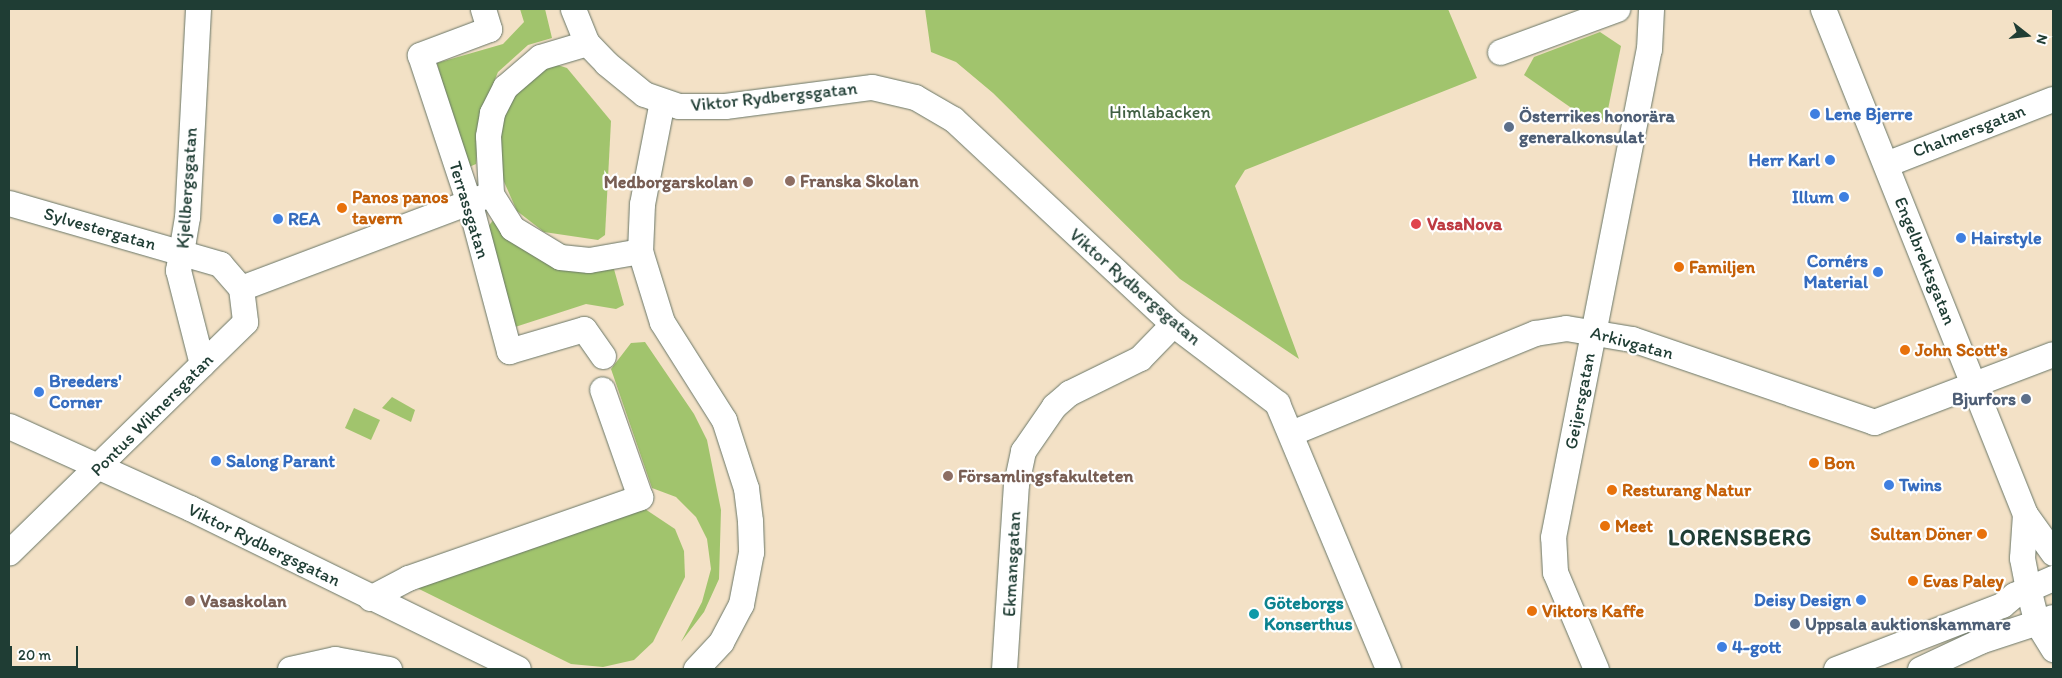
<!DOCTYPE html>
<html>
<head>
<meta charset="utf-8">
<style>
	body { margin:0 }
	#map { position:relative; width:2062px; height:678px; overflow:hidden; background:#f3e1c6; font-family:Itim,sans-serif }
	div>[style] { position:absolute }
	.green>* { inset:0; background:#a1c46d }
	.roads { filter:drop-shadow(0 0 1px #697667) drop-shadow(0 0 1px #697667) }
	.minor>* { height:25px; margin:-12.5px; padding:0 12.5px; transform-origin:12.5px; border-radius:12.5px; background:#fff }
	.dots>* { width:14px; height:14px; translate:-50% -50%; box-sizing:border-box; border:2px solid #fff; border-radius:50% }
	span { translate:-50% -50%; white-space:nowrap; text-align:center; line-height:1.15; -webkit-text-stroke:4.5px #fff; paint-order:stroke }
	.street-label { font-size:18px; color:#1f3d34 }
	.park-label { font-size:18px; color:#405f42 }
	.shop-label { font-size:18px; color:#366cbe; font-weight:700 }
	.left { translate:0 -50%; text-align:left }
	.right { translate:-100% -50%; text-align:right }
	.service-label { font-size:18px; color:#4e5e75; font-weight:700 }
	.education-label { font-size:18px; color:#785e54; font-weight:700 }
	.food-label { font-size:18px; color:#c56008; font-weight:700 }
	.health-label { font-size:18px; color:#be3a42; font-weight:700 }
	.culture-label { font-size:18px; color:#0d838f; font-weight:700 }
	.district-label { font-size:22px; color:#1f3d34; font-weight:700; letter-spacing:1px }
	.frame { position:absolute; inset:0; border:10px solid #1f3d34; pointer-events:none }
	.north { position:absolute; left:2002px; top:10px; width:50px; height:50px; -webkit-text-stroke:4px #fff; paint-order:stroke; rotate:106deg; font-size:14px; font-weight:700; line-height:20px; text-align:center; color:#1f3d34 }
	.north::after { content:''; display:block; margin:auto; width:18px; height:22px; background:#1f3d34; clip-path:polygon(50% 0,100% 100%,50% 72%,0 100%) }
	.scale { position:absolute; left:10px; top:646px; width:68px; height:22px; box-sizing:border-box; border:2px solid #1f3d34; border-top:0; padding-left:6px; font-size:15px; line-height:18px; white-space:nowrap; color:#1f3d34; -webkit-text-stroke:4px #fff; paint-order:stroke }
</style>
</head>
<body>
<div id="map">
	<div class="green">
		<i style="clip-path:polygon(520px 9px,545px 9px,552px 38px,528px 45px,498px 72px,480px 116px,476px 164px,469px 167px,464px 164px,437px 63px,503px 44px,524px 22px)"></i>
		<i style="clip-path:polygon(925px 9px,1448px 9px,1477px 78px,1245px 170px,1235px 186px,1299px 359px,1180px 279px,993px 93px,956px 62px,931px 52px)"></i>
		<i style="clip-path:polygon(1600px 32px,1621px 46px,1606px 119px,1593px 123px,1524px 75px,1534px 57px)"></i>
		<i style="clip-path:polygon(551px 63px,567px 68px,611px 121px,605px 235px,598px 240px,544px 232px,517px 211px,501px 175px,499px 132px,513px 89px)"></i>
		<i style="clip-path:polygon(494px 219px,612px 262px,624px 305px,616px 309px,586px 304px,512px 328px,484px 232px)"></i>
		<i style="clip-path:polygon(645px 342px,694px 414px,707px 440px,721px 510px,719px 579px,704px 612px,681px 642px,702px 602px,711px 569px,707px 539px,696px 517px,676px 497px,652px 488px,611px 369px,631px 343px)"></i>
		<i style="clip-path:polygon(392px 397px,415px 410px,411px 422px,382px 408px)"></i>
		<i style="clip-path:polygon(354px 408px,380px 420px,371px 440px,345px 428px)"></i>
		<i style="clip-path:polygon(645px 509px,675px 529px,684px 551px,685px 577px,653px 642px,634px 660px,603px 667px,571px 664px,415px 587px,416px 581px)"></i>
	</div>
	<div class="roads">
		<div class="minor">
			<i style="left:198px;top:9px;width:208px;rotate:93deg"></i>
			<i style="left:187px;top:217px;width:54px;rotate:99.6deg"></i>
			<i style="left:178px;top:270px;width:97px;rotate:75.7deg"></i>
			<i style="left:483px;top:9px;width:21px;rotate:73deg"></i>
			<i style="left:489px;top:29px;width:74px;rotate:159.4deg"></i>
			<i style="left:420px;top:55px;width:165px;rotate:71.7deg"></i>
			<i style="left:472px;top:212px;width:144px;rotate:75.1deg"></i>
			<i style="left:509px;top:351px;width:78px;rotate:-16.3deg"></i>
			<i style="left:584px;top:329px;width:33px;rotate:55deg"></i>
			<i style="left:573px;top:9px;width:37px;rotate:68deg"></i>
			<i style="left:587px;top:43px;width:28px;rotate:46deg"></i>
			<i style="left:606px;top:63px;width:49px;rotate:39.2deg"></i>
			<i style="left:644px;top:94px;width:36px;rotate:19deg"></i>
			<i style="left:678px;top:106px;width:47px"></i>
			<i style="left:725px;top:106px;width:148px;rotate:-7.4deg"></i>
			<i style="left:872px;top:87px;width:44px;rotate:13.1deg"></i>
			<i style="left:915px;top:97px;width:44px;rotate:30.1deg"></i>
			<i style="left:953px;top:119px;width:301px;rotate:43deg"></i>
			<i style="left:1173px;top:324px;width:131px;rotate:37.2deg"></i>
			<i style="left:1277px;top:403px;width:288px;rotate:67.3deg"></i>
			<i style="left:1823px;top:9px;width:544px;rotate:68.2deg"></i>
			<i style="left:2025px;top:514px;width:48px;rotate:54.3deg"></i>
			<i style="left:587px;top:43px;width:49px;rotate:163.4deg"></i>
			<i style="left:540px;top:57px;width:46px;rotate:139.4deg"></i>
			<i style="left:505px;top:87px;width:29px;rotate:117deg"></i>
			<i style="left:492px;top:113px;width:23px;rotate:100deg"></i>
			<i style="left:488px;top:136px;width:58px;rotate:87deg"></i>
			<i style="left:491px;top:194px;width:40px;rotate:58deg"></i>
			<i style="left:512px;top:228px;width:56px;rotate:31.1deg"></i>
			<i style="left:560px;top:257px;width:29px;rotate:6deg"></i>
			<i style="left:589px;top:260px;width:52px;rotate:-10deg"></i>
			<i style="left:1500px;top:52px;width:125px;rotate:-20.2deg"></i>
			<i style="left:662px;top:101px;width:105px;rotate:101deg"></i>
			<i style="left:642px;top:204px;width:47px;rotate:92.4deg"></i>
			<i style="left:640px;top:251px;width:74px;rotate:72.8deg"></i>
			<i style="left:662px;top:322px;width:116px;rotate:57.7deg"></i>
			<i style="left:724px;top:420px;width:71px;rotate:72.1deg"></i>
			<i style="left:746px;top:488px;width:33px;rotate:83deg"></i>
			<i style="left:750px;top:521px;width:31px;rotate:88deg"></i>
			<i style="left:751px;top:552px;width:53px;rotate:100.9deg"></i>
			<i style="left:741px;top:604px;width:43px;rotate:117.8deg"></i>
			<i style="left:721px;top:642px;width:37px;rotate:133deg"></i>
			<i style="left:1886px;top:164px;width:179px;rotate:-21.3deg"></i>
			<i style="left:9px;top:203px;width:220px;rotate:16.1deg"></i>
			<i style="left:220px;top:264px;width:32px;rotate:49deg"></i>
			<i style="left:241px;top:288px;width:34px;rotate:83deg"></i>
			<i style="left:245px;top:322px;width:330px;rotate:135.7deg"></i>
			<i style="left:241px;top:288px;width:261px;rotate:-20.7deg"></i>
			<i style="left:9px;top:426px;width:199px;rotate:24.4deg"></i>
			<i style="left:190px;top:508px;width:365px;rotate:26.1deg"></i>
			<i style="left:1291px;top:433px;width:264px;rotate:-22.3deg"></i>
			<i style="left:1535px;top:333px;width:31px;rotate:-9deg"></i>
			<i style="left:1566px;top:328px;width:67px;rotate:9.5deg"></i>
			<i style="left:1632px;top:339px;width:256px;rotate:18.9deg"></i>
			<i style="left:1874px;top:422px;width:191px;rotate:-20.8deg"></i>
			<i style="left:2025px;top:514px;width:44px;rotate:93.9deg"></i>
			<i style="left:2022px;top:558px;width:31px;rotate:79deg"></i>
			<i style="left:2028px;top:588px;width:36px;rotate:76deg"></i>
			<i style="left:2037px;top:623px;width:31px;rotate:58deg"></i>
			<i style="left:370px;top:598px;width:43px;rotate:-27.8deg"></i>
			<i style="left:408px;top:578px;width:246px;rotate:-19.2deg"></i>
			<i style="left:640px;top:497px;width:114px;rotate:-109.4deg"></i>
			<i style="left:290px;top:669px;width:46px;rotate:-12.5deg"></i>
			<i style="left:335px;top:659px;width:55px;rotate:10.5deg"></i>
			<i style="left:1004px;top:669px;width:185px;rotate:-86.3deg"></i>
			<i style="left:1016px;top:484px;width:34px;rotate:-78deg"></i>
			<i style="left:1023px;top:451px;width:55px;rotate:-55.4deg"></i>
			<i style="left:1054px;top:406px;width:20px;rotate:-41deg"></i>
			<i style="left:1069px;top:393px;width:79px;rotate:-26.2deg"></i>
			<i style="left:1140px;top:358px;width:47px;rotate:-45.9deg"></i>
			<i style="left:1596px;top:669px;width:105px;rotate:-112.9deg"></i>
			<i style="left:1555px;top:572px;width:35px;rotate:-93deg"></i>
			<i style="left:1553px;top:537px;width:497px;rotate:-78.9deg"></i>
			<i style="left:1649px;top:49px;width:40px;rotate:-87.1deg"></i>
			<i style="left:1836px;top:669px;width:178px;rotate:-21.1deg"></i>
			<i style="left:2002px;top:605px;width:16px;rotate:-40deg"></i>
			<i style="left:2014px;top:595px;width:43px;rotate:-23.6deg"></i>
			<i style="left:1920px;top:669px;width:66px;rotate:-25deg"></i>
			<i style="left:1980px;top:641px;width:77px;rotate:-18.2deg"></i>
		</div>
	</div>
	<div class="dots">
		<i style="left:1815px;top:114px;background:#3f7fe0"></i>
		<i style="left:1509px;top:127px;background:#5c6f8a"></i>
		<i style="left:1830px;top:160px;background:#3f7fe0"></i>
		<i style="left:790px;top:181px;background:#8d6e63"></i>
		<i style="left:748px;top:182px;background:#8d6e63"></i>
		<i style="left:1844px;top:197px;background:#3f7fe0"></i>
		<i style="left:342px;top:208px;background:#e8710a"></i>
		<i style="left:278px;top:219px;background:#3f7fe0"></i>
		<i style="left:1416px;top:224px;background:#e0444e"></i>
		<i style="left:1961px;top:238px;background:#3f7fe0"></i>
		<i style="left:1679px;top:267px;background:#e8710a"></i>
		<i style="left:1878px;top:272px;background:#3f7fe0"></i>
		<i style="left:1905px;top:350px;background:#e8710a"></i>
		<i style="left:39px;top:392px;background:#3f7fe0"></i>
		<i style="left:2026px;top:399px;background:#5c6f8a"></i>
		<i style="left:216px;top:461px;background:#3f7fe0"></i>
		<i style="left:1814px;top:463px;background:#e8710a"></i>
		<i style="left:948px;top:476px;background:#8d6e63"></i>
		<i style="left:1889px;top:485px;background:#3f7fe0"></i>
		<i style="left:1612px;top:490px;background:#e8710a"></i>
		<i style="left:1605px;top:526px;background:#e8710a"></i>
		<i style="left:1982px;top:534px;background:#e8710a"></i>
		<i style="left:1913px;top:581px;background:#e8710a"></i>
		<i style="left:1861px;top:600px;background:#3f7fe0"></i>
		<i style="left:190px;top:601px;background:#8d6e63"></i>
		<i style="left:1532px;top:611px;background:#e8710a"></i>
		<i style="left:1254px;top:614px;background:#0f9aa8"></i>
		<i style="left:1795px;top:624px;background:#5c6f8a"></i>
		<i style="left:1722px;top:647px;background:#3f7fe0"></i>
	</div>
	<div class="street-label">
		<span style="left:774px;top:97px;rotate:-6deg">Viktor Rydbergsgatan</span>
		<span style="left:1969px;top:131px;rotate:-21deg">Chalmersgatan</span>
		<span style="left:187px;top:188px;rotate:-86deg">Kjellbergsgatan</span>
		<span style="left:469px;top:210px;rotate:73deg">Terrassgatan</span>
		<span style="left:100px;top:229px;rotate:16deg">Sylvestergatan</span>
		<span style="left:1925px;top:261px;rotate:68deg">Engelbrektsgatan</span>
		<span style="left:1135px;top:287px;rotate:41deg">Viktor Rydbergsgatan</span>
		<span style="left:1632px;top:343px;rotate:15deg">Arkivgatan</span>
		<span style="left:1580px;top:401px;rotate:-79deg">Geijersgatan</span>
		<span style="left:152px;top:415px;rotate:-45deg">Pontus Wiknersgatan</span>
		<span style="left:264px;top:545px;rotate:26deg">Viktor Rydbergsgatan</span>
		<span style="left:1012px;top:564px;rotate:-87deg">Ekmansgatan</span>
	</div>
	<div class="park-label">
		<span style="left:1160px;top:112px">Himlabacken</span>
	</div>
	<div class="shop-label">
		<span class="left" style="left:1825px;top:114px">Lene Bjerre</span>
		<span class="right" style="left:1820px;top:160px">Herr Karl</span>
		<span class="right" style="left:1834px;top:197px">Illum</span>
		<span class="left" style="left:288px;top:219px">REA</span>
		<span class="left" style="left:1971px;top:238px">Hairstyle</span>
		<span class="right" style="left:1868px;top:272px">Cornérs<br>Material</span>
		<span class="left" style="left:49px;top:392px">Breeders'<br>Corner</span>
		<span class="left" style="left:226px;top:461px">Salong Parant</span>
		<span class="left" style="left:1899px;top:485px">Twins</span>
		<span class="right" style="left:1851px;top:600px">Deisy Design</span>
		<span class="left" style="left:1732px;top:647px">4-gott</span>
	</div>
	<div class="service-label">
		<span class="left" style="left:1519px;top:127px">Österrikes honorära<br>generalkonsulat</span>
		<span class="right" style="left:2016px;top:399px">Bjurfors</span>
		<span class="left" style="left:1805px;top:624px">Uppsala auktionskammare</span>
	</div>
	<div class="education-label">
		<span class="left" style="left:800px;top:181px">Franska Skolan</span>
		<span class="right" style="left:738px;top:182px">Medborgarskolan</span>
		<span class="left" style="left:958px;top:476px">Församlingsfakulteten</span>
		<span class="left" style="left:200px;top:601px">Vasaskolan</span>
	</div>
	<div class="food-label">
		<span class="left" style="left:352px;top:208px">Panos panos<br>tavern</span>
		<span class="left" style="left:1689px;top:267px">Familjen</span>
		<span class="left" style="left:1915px;top:350px">John Scott's</span>
		<span class="left" style="left:1824px;top:463px">Bon</span>
		<span class="left" style="left:1622px;top:490px">Resturang Natur</span>
		<span class="left" style="left:1615px;top:526px">Meet</span>
		<span class="right" style="left:1972px;top:534px">Sultan Döner</span>
		<span class="left" style="left:1923px;top:581px">Evas Paley</span>
		<span class="left" style="left:1542px;top:611px">Viktors Kaffe</span>
	</div>
	<div class="health-label">
		<span class="left" style="left:1427px;top:224px">VasaNova</span>
	</div>
	<div class="culture-label">
		<span class="left" style="left:1264px;top:614px">Göteborgs<br>Konserthus</span>
	</div>
	<div class="district-label">
		<span style="left:1740px;top:538px">LORENSBERG</span>
	</div>
	<div class="frame"></div>
	<div class="north">N</div>
	<div class="scale">20 m</div>
</div>
</body>
</html>
